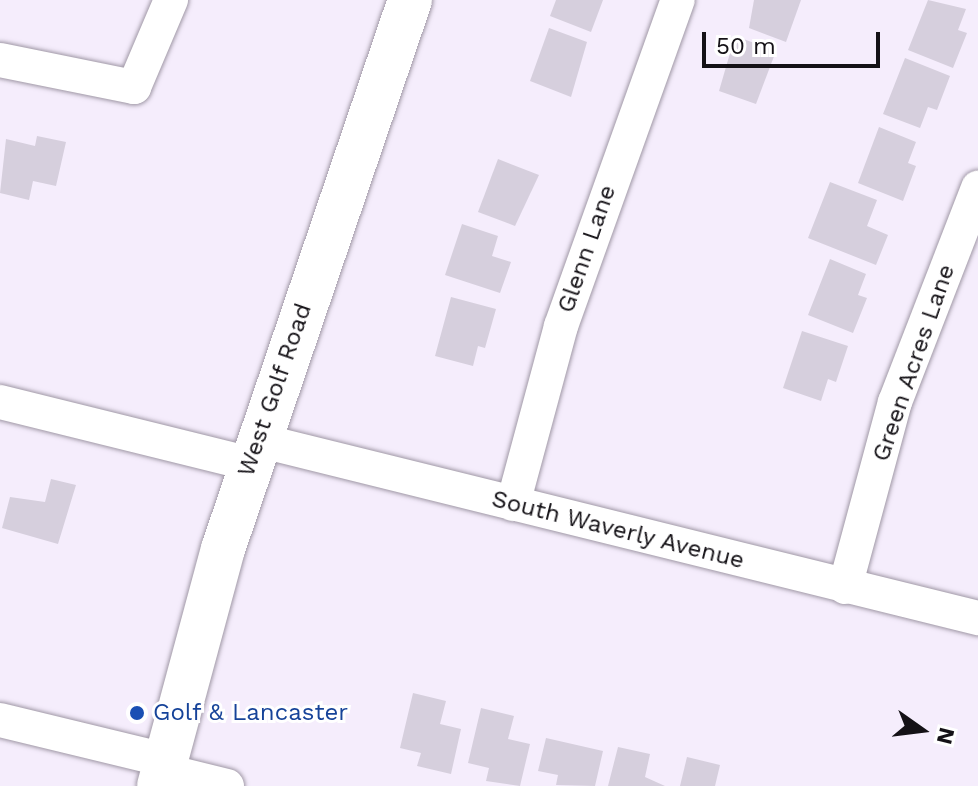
<!DOCTYPE html>
<html>
<head>
<meta charset="utf-8">
<style>
	body { margin:0 }
	#map { position:relative; width:978px; height:786px; overflow:hidden; background:#f5edfc; font-family:"Work Sans",sans-serif }
	div>[style] { position:absolute }
	.building>* { inset:0; background:#d6cfdd }
	.roads { filter:drop-shadow(0 0 2px #a098a6) drop-shadow(0 0 2px #a098a6) }
	.minor>* { height:34px; margin:-17px; padding:0 17px; transform-origin:17px; border-radius:17px; background:#fff }
	.major>* { height:44px; margin:-22px; padding:0 22px; transform-origin:22px; border-radius:22px; background:#fff }
	.dots>* { width:22px; height:22px; translate:-50% -50%; box-sizing:border-box; border:4px solid #fff; border-radius:50% }
	span { translate:-50% -50%; white-space:nowrap; text-align:center; line-height:1.15; -webkit-text-stroke:6px #fff; paint-order:stroke }
	.street-label { font-size:24px; color:#141116 }
	.transit-label { font-size:24px; color:#164399 }
	.left { translate:0 -50%; text-align:left }
	.north { position:absolute; left:882px; top:690px; width:80px; height:80px; -webkit-text-stroke:6px #fff; paint-order:stroke; rotate:104deg; font-size:22px; font-weight:700; line-height:32px; text-align:center; color:#141116 }
	.north::after { content:''; display:block; margin:auto; width:28px; height:36px; background:#141116; clip-path:polygon(50% 0,100% 100%,50% 72%,0 100%) }
	.scale { position:absolute; left:702px; top:32px; width:178px; height:36px; box-sizing:border-box; border:4px solid #141116; border-top:0; padding-left:10px; font-size:24px; line-height:28px; white-space:nowrap; color:#141116; -webkit-text-stroke:6px #fff; paint-order:stroke }
</style>
</head>
<body>
<div id="map">
	<div class="building">
		<i style="clip-path:polygon(556px 0,603px 0,591px 32px,550px 16px)"></i>
		<i style="clip-path:polygon(754px 0,801px 0,786px 42px,749px 28px)"></i>
		<i style="clip-path:polygon(928px 0,966px 9px,958px 30px,967px 33px,953px 68px,908px 50px)"></i>
		<i style="clip-path:polygon(549px 28px,587px 42px,571px 97px,530px 81px)"></i>
		<i style="clip-path:polygon(735px 36px,776px 51px,756px 104px,719px 91px)"></i>
		<i style="clip-path:polygon(905px 58px,950px 76px,937px 110px,928px 107px,920px 128px,883px 114px)"></i>
		<i style="clip-path:polygon(879px 127px,916px 142px,908px 163px,916px 166px,903px 201px,858px 183px)"></i>
		<i style="clip-path:polygon(37px 136px,66px 142px,56px 186px,33px 181px,29px 200px,0 193px,6px 139px,35px 146px)"></i>
		<i style="clip-path:polygon(498px 159px,539px 175px,515px 226px,478px 212px)"></i>
		<i style="clip-path:polygon(830px 182px,877px 200px,867px 226px,888px 235px,876px 265px,808px 238px)"></i>
		<i style="clip-path:polygon(462px 224px,498px 236px,492px 256px,511px 262px,500px 293px,445px 275px)"></i>
		<i style="clip-path:polygon(830px 259px,866px 274px,858px 295px,867px 298px,853px 333px,808px 315px)"></i>
		<i style="clip-path:polygon(451px 297px,496px 309px,485px 348px,478px 346px,473px 366px,435px 356px)"></i>
		<i style="clip-path:polygon(802px 331px,848px 346px,836px 382px,828px 379px,821px 401px,783px 388px)"></i>
		<i style="clip-path:polygon(51px 479px,76px 485px,58px 544px,2px 528px,10px 497px,45px 502px)"></i>
		<i style="clip-path:polygon(413px 693px,446px 701px,440px 724px,461px 729px,451px 774px,417px 766px,421px 753px,400px 748px)"></i>
		<i style="clip-path:polygon(481px 708px,514px 716px,508px 739px,530px 744px,520px 786px,486px 781px,489px 768px,468px 763px)"></i>
		<i style="clip-path:polygon(546px 738px,603px 751px,595px 786px,556px 785px,558px 775px,538px 771px)"></i>
		<i style="clip-path:polygon(618px 747px,650px 754px,645px 777px,665px 786px,608px 786px)"></i>
		<i style="clip-path:polygon(687px 757px,720px 765px,715px 786px,680px 786px)"></i>
	</div>
	<div class="roads">
		<div class="minor">
			<i style="left:0;top:60px;width:137px;rotate:11.4deg"></i>
			<i style="left:134px;top:87px;width:95px;rotate:-67deg"></i>
			<i style="left:0;top:402px;width:258px;rotate:13.9deg"></i>
			<i style="left:258px;top:440px;width:742px;rotate:13.89deg"></i>
			<i style="left:513px;top:504px;width:184px;rotate:-74.9deg"></i>
			<i style="left:561px;top:326px;width:346px;rotate:-70.3deg"></i>
			<i style="left:845px;top:587px;width:192px;rotate:-74.9deg"></i>
			<i style="left:895px;top:402px;width:230px;rotate:-68.8deg"></i>
			<i style="left:0;top:720px;width:170px;rotate:13.6deg"></i>
			<i style="left:162px;top:770px;width:67px;rotate:13.8deg"></i>
		</div>
		<div class="major">
			<i style="left:159px;top:786px;width:245px;rotate:-74.9deg"></i>
			<i style="left:223px;top:549px;width:580px;rotate:-71.19deg"></i>
		</div>
	</div>
	<div class="dots">
		<i style="left:137px;top:713px;background:#1a4fb4"></i>
	</div>
	<div class="street-label">
		<span style="left:587px;top:249px;rotate:-71deg">Glenn Lane</span>
		<span style="left:914px;top:363px;rotate:-71deg">Green Acres Lane</span>
		<span style="left:275px;top:390px;rotate:-71deg">West Golf Road</span>
		<span style="left:618px;top:530px;rotate:14deg">South Waverly Avenue</span>
	</div>
	<div class="transit-label">
		<span class="left" style="left:153px;top:713px">Golf &amp; Lancaster</span>
	</div>
	<div class="north">N</div>
	<div class="scale">50 m</div>
</div>
</body>
</html>
